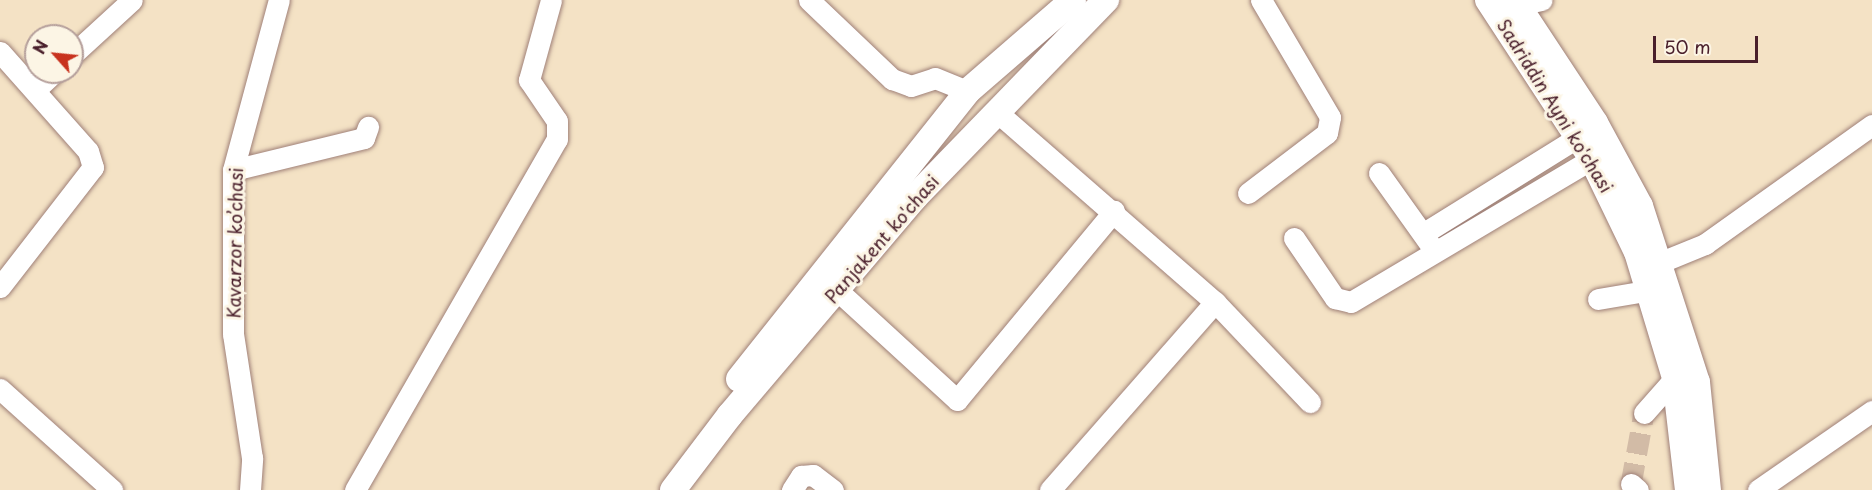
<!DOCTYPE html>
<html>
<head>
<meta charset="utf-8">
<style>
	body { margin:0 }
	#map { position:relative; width:1872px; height:490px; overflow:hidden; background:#f4e2c5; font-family:"Playpen Sans",sans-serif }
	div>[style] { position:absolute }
	.minor-tunnel>* { height:21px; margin-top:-10.5px; transform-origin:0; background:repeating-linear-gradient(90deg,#d2bba6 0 21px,transparent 0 31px) }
	.roads { filter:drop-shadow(0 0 2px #9f8078) drop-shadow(0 0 2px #9f8078) }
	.minor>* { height:21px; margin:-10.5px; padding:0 10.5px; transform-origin:10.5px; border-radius:10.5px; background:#fff }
	.major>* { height:26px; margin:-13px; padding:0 13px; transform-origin:13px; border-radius:13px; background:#fff }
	span { translate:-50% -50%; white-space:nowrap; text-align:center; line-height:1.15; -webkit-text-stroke:6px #fcf5e5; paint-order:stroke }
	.street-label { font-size:18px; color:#4a1f2b }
	.north { position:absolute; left:24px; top:24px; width:60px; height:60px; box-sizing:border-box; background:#fcf5e5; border:2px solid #b59f9b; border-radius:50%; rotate:297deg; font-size:16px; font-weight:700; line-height:24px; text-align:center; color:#4a1f2b }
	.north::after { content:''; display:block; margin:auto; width:21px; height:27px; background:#c8321e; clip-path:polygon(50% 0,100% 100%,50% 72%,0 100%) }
	.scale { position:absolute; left:1653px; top:36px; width:105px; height:27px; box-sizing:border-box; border:3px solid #4a1f2b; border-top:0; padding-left:8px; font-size:18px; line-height:21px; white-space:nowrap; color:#4a1f2b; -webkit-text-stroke:4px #fcf5e5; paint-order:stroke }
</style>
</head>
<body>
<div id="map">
	<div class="minor-tunnel">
		<i style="left:1631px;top:484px;width:72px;rotate:-79.6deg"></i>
	</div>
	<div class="roads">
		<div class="minor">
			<i style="left:809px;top:0;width:115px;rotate:43.6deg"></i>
			<i style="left:892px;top:79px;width:20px;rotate:20deg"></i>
			<i style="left:911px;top:86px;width:25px;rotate:-18deg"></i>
			<i style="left:935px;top:78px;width:35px;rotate:22deg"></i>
			<i style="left:1518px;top:5px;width:24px;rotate:-12deg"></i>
			<i style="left:0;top:52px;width:132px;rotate:48.4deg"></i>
			<i style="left:88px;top:151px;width:17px;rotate:73deg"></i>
			<i style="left:93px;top:167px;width:152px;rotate:127.8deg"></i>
			<i style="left:72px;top:55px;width:81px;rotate:-42.5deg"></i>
			<i style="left:35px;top:90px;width:26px;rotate:-43deg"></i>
			<i style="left:997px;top:112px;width:289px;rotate:41.1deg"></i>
			<i style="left:1215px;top:302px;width:138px;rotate:46.5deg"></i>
			<i style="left:233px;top:170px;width:135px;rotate:-13.7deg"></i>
			<i style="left:364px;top:138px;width:12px;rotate:-70deg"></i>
			<i style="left:1379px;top:173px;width:90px;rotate:54.5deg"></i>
			<i style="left:1248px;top:193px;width:99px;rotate:-37.2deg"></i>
			<i style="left:1327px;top:133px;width:16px;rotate:-79deg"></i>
			<i style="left:1330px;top:117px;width:136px;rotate:-120.5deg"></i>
			<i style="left:1424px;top:233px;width:181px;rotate:-31.9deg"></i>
			<i style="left:1294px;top:238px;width:73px;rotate:55.7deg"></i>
			<i style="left:1335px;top:298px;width:16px;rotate:14deg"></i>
			<i style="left:1351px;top:302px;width:280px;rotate:-30.7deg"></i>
			<i style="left:1661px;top:262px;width:48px;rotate:-22.2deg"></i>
			<i style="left:1705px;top:244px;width:205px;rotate:-35.5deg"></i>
			<i style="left:837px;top:290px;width:163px;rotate:42.5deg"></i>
			<i style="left:957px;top:400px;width:246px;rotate:-50.3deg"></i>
			<i style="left:1598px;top:299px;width:54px;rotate:-9.6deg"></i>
			<i style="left:0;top:389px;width:151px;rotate:42deg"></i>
			<i style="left:1644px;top:413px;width:47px;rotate:-48.5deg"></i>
			<i style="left:1631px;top:484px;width:9px;rotate:41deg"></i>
			<i style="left:250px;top:490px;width:32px;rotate:-86deg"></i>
			<i style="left:252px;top:458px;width:125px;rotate:-98.7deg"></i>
			<i style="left:233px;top:334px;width:164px;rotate:-90deg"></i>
			<i style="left:233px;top:170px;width:176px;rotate:-74.9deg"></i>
			<i style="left:355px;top:490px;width:405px;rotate:-60.1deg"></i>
			<i style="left:557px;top:139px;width:18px;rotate:-90deg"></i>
			<i style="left:557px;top:121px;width:50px;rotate:-124.3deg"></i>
			<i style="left:529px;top:80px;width:83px;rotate:-74.6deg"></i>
			<i style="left:792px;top:490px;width:17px;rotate:-57deg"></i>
			<i style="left:801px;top:476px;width:12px;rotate:-5deg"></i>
			<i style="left:813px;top:475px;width:25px;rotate:37deg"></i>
			<i style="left:1050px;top:490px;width:250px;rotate:-48.7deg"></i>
			<i style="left:1758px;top:490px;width:139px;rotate:-34.7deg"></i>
		</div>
		<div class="major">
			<i style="left:1488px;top:0;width:190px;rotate:56.8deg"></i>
			<i style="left:1592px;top:159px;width:103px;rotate:64.2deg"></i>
			<i style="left:1637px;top:252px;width:132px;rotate:73.2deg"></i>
			<i style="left:1675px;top:378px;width:113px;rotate:83.4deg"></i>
			<i style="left:1514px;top:0;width:147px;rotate:56.6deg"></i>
			<i style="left:1595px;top:123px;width:94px;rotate:61.5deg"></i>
			<i style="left:1640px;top:206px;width:185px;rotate:72.1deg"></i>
			<i style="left:1697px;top:382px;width:109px;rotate:84.2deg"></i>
			<i style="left:739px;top:379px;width:368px;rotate:-51.5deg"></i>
			<i style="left:968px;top:91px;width:139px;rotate:-40.9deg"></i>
			<i style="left:673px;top:490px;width:94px;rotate:-52.8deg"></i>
			<i style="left:730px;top:415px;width:285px;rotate:-49.7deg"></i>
			<i style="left:914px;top:198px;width:276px;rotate:-45.9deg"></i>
		</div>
	</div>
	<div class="street-label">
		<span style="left:1555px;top:106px;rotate:58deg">Sadriddin Ayni ko'chasi</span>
		<span style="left:882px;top:239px;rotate:-49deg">Panjakent ko'chasi</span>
		<span style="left:235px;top:243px;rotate:-89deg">Kavarzor ko’chasi</span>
	</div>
	<div class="north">N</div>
	<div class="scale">50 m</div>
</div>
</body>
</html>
